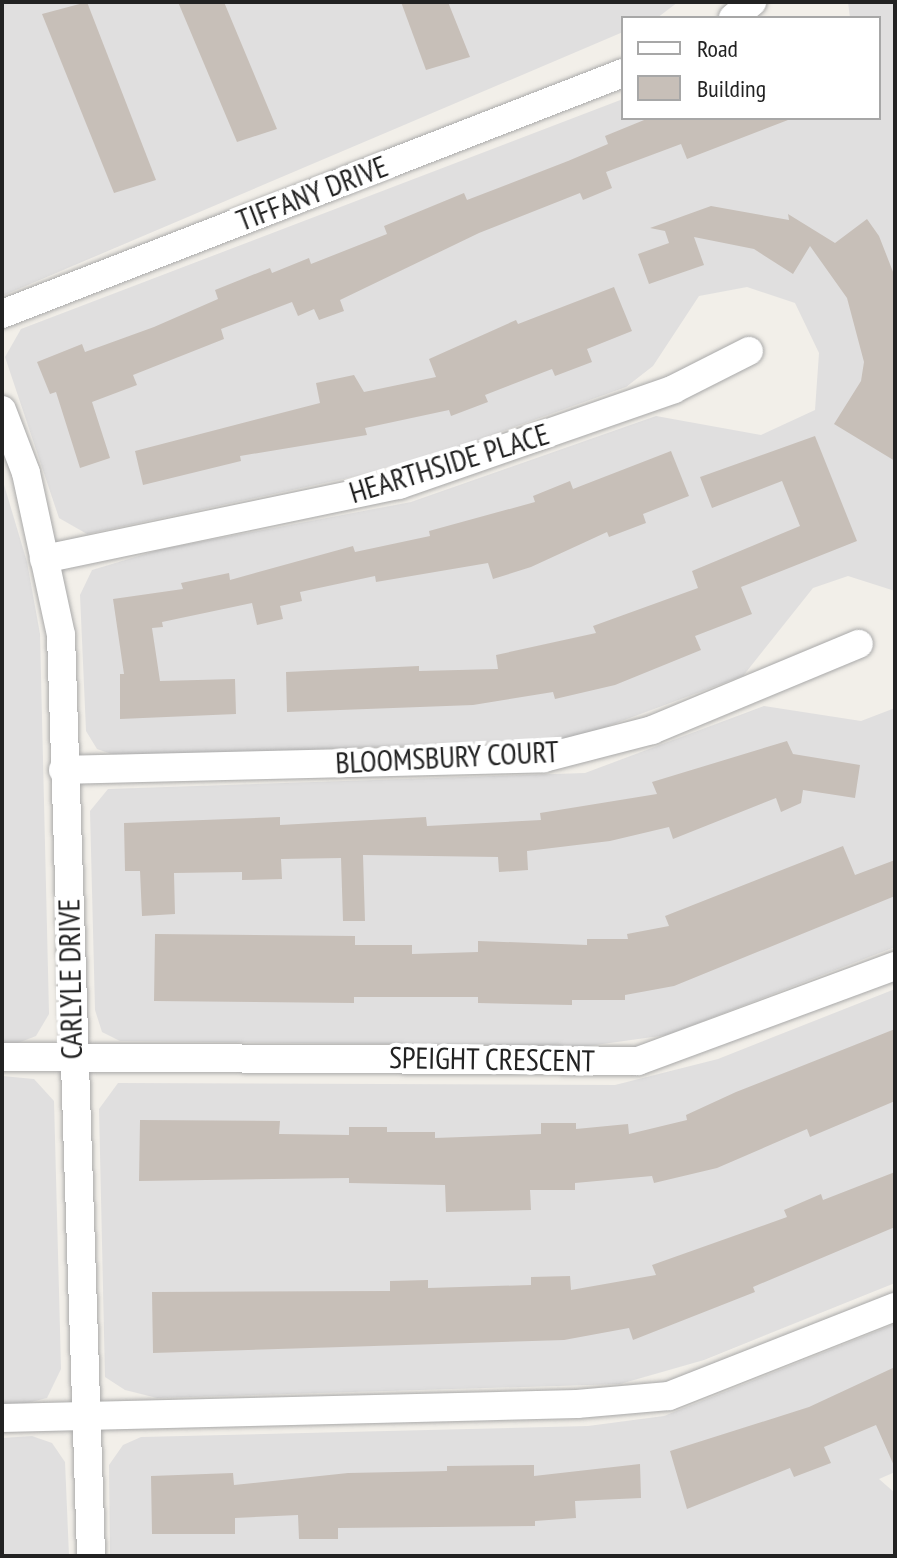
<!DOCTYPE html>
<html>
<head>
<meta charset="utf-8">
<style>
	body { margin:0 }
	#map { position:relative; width:897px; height:1558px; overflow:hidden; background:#f2efe9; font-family:"PT Sans Narrow",sans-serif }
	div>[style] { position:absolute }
	.residential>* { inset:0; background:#e0dfdf }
	.building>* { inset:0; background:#c7bfb8 }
	.roads { filter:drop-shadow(0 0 2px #a9a9a9) drop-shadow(0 0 2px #a9a9a9) }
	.street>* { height:28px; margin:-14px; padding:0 14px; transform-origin:14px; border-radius:14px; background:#fff }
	span { translate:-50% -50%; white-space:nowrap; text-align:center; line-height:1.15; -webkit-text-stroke:8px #fff; paint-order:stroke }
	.street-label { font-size:30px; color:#222 }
	.frame { position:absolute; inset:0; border:4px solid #222; pointer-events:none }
	.legend { position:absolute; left:621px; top:16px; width:260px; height:104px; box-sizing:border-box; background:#fff; border:2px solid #a7a7a7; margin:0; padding:10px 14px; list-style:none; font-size:24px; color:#222 }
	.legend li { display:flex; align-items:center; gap:16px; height:40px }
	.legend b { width:40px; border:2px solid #a7a7a7 }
</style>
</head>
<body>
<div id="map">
	<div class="residential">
		<i style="clip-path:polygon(2px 2px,678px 2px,657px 18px,623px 18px,623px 32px,2px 296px)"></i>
		<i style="clip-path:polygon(848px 2px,895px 2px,895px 591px,848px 576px,813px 588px,743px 676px,573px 739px,120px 757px,97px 749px,86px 731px,80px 595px,92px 570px,162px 549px,411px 502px,656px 416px,761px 435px,815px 410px,819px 353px,795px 303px,747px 287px,699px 296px,653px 366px,626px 387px,453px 449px,357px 476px,87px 534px,59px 518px,5px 357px,21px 329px,623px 99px,623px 118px,879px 118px,879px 18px,850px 18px)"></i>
		<i style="clip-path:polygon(2px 478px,27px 562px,40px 634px,49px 1014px,36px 1036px,10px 1046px,2px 1046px)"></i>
		<i style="clip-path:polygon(764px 706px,861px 721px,895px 708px,895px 947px,667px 1035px,588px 1046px,120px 1041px,102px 1032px,95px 1010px,90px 811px,108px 789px,585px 773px)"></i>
		<i style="clip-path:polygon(895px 989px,895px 1283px,704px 1360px,620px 1384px,157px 1398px,125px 1390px,105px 1377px,99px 1109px,118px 1083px,615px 1085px,718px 1059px)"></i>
		<i style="clip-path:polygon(2px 1076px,34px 1079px,54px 1101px,61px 1369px,47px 1398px,19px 1405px,2px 1405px)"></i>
		<i style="clip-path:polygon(895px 1324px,895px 1472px,879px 1479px,895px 1493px,895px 1556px,110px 1556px,109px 1465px,123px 1445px,141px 1437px,588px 1426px,664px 1416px)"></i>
		<i style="clip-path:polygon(32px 1436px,52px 1443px,65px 1462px,69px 1556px,2px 1556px,2px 1438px)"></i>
	</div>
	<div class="building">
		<i style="clip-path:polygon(87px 2px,156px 180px,114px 193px,42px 14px)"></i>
		<i style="clip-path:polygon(178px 2px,224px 2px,277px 129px,237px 142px)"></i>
		<i style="clip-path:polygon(401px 2px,448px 2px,470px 57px,426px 70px)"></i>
		<i style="clip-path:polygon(649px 118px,788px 120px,687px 159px,681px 144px,606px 172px,612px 188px,583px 200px,580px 193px,479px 233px,340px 300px,344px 311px,319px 320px,314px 309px,298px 316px,292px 302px,221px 329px,224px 339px,133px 375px,137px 385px,92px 402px,110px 458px,80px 468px,56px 392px,50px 394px,37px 362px,82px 344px,85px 352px,154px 327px,218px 299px,215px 290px,270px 268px,272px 273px,309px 258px,311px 264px,387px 234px,384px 226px,464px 193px,467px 200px,568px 161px,608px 144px,605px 136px)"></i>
		<i style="clip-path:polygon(711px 206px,789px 220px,788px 214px,835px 243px,867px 219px,879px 236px,895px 277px,895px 461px,834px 424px,861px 381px,864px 362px,847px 298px,810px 246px,793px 274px,754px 249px,694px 237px,704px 265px,649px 284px,638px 254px,669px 243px,665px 231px,650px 228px)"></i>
		<i style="clip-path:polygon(614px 287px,632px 331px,587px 349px,592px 362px,555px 376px,552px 369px,485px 395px,488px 402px,451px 416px,449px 410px,365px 428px,367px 435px,240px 456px,241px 461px,143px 485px,135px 451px,320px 403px,316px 383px,354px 375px,364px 392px,436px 377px,429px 359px,516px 320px,518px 324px)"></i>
		<i style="clip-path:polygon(815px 436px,857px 541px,741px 587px,752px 614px,695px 636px,701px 650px,615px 685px,555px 699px,553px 692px,473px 705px,287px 712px,286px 672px,419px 666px,419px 671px,498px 669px,496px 655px,596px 633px,593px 626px,698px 588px,692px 571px,800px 526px,782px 481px,712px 508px,700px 477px)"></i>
		<i style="clip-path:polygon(671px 451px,689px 496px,643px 514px,646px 523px,609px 537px,607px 532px,531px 567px,493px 579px,488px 563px,376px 582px,375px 576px,300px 592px,302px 601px,280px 606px,283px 619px,257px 625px,252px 603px,162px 622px,163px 627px,152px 628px,160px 681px,235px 679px,236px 714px,120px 719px,120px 674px,124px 674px,113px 599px,183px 589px,181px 583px,229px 573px,230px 580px,353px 546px,355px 552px,430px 536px,429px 531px,535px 502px,533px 496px,570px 481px,573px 489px)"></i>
		<i style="clip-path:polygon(787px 741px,793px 754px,860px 765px,855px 798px,803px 790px,801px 803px,781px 812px,776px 798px,673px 839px,669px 827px,610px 841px,527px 851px,528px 870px,499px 872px,498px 857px,363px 855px,365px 921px,343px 921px,341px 858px,281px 859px,282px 879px,242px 880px,242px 872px,174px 873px,175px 914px,142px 916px,140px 871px,125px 871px,124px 823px,280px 817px,280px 825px,426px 817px,427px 826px,541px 820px,540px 813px,657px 794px,652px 782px)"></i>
		<i style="clip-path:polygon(843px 846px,855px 875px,895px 860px,895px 896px,674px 986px,625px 995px,625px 1000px,572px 1000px,572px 1005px,478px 1003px,478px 997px,354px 997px,354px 1003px,154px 1001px,155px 934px,355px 936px,355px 945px,412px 945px,412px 954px,478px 952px,478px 941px,587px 945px,587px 939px,628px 939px,627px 934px,669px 926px,665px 916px)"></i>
		<i style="clip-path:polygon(895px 1029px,895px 1101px,810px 1137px,807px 1129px,717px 1168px,654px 1183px,652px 1176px,575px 1183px,575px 1190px,530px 1190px,531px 1210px,446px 1212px,445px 1185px,349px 1183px,349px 1178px,139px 1181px,140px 1120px,280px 1121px,279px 1134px,349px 1135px,349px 1127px,387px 1127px,387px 1132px,435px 1132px,435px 1138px,541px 1134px,541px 1123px,576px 1123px,576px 1129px,628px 1124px,629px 1134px,687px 1120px,686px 1115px,736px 1092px)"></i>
		<i style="clip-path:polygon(895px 1172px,895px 1227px,753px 1287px,755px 1292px,633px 1340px,629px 1328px,564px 1340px,153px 1353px,152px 1292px,390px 1291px,390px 1281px,428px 1280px,428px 1288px,531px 1285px,531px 1277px,570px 1276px,571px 1290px,656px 1275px,652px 1265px,787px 1217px,784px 1210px,821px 1194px,823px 1200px)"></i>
		<i style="clip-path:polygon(895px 1367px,895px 1468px,876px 1425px,824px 1447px,831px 1463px,794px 1477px,790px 1468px,687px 1509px,670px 1451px,809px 1407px)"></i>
		<i style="clip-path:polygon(640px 1464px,641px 1498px,575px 1501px,576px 1518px,535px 1521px,535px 1526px,338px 1528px,338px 1539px,299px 1539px,298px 1515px,235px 1518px,235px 1534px,152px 1534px,151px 1476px,233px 1473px,234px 1485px,348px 1473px,447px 1471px,447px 1466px,534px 1465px,534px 1476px)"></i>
	</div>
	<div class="roads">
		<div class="street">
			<i style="left:733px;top:18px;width:25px;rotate:-40deg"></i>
			<i style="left:2px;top:314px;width:666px;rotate:-21.21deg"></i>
			<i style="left:2px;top:410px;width:67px;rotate:69.1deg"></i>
			<i style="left:26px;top:473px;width:166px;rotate:77.8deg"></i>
			<i style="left:61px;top:635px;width:921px;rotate:88.13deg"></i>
			<i style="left:44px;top:559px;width:363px;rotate:-11.8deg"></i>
			<i style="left:399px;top:485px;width:291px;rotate:-19.2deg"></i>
			<i style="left:674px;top:389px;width:84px;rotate:-26.9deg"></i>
			<i style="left:63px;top:770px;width:481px;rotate:-1.4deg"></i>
			<i style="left:544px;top:758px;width:112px;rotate:-14.5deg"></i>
			<i style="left:652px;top:730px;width:224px;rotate:-22.6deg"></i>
			<i style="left:2px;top:1057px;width:636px;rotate:0.36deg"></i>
			<i style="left:638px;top:1061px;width:274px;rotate:-20.3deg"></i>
			<i style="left:2px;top:1418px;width:575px;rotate:-1.39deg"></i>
			<i style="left:577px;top:1404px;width:92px;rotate:-5deg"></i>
			<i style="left:669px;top:1396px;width:243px;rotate:-21.5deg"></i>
		</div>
	</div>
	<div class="street-label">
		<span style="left:312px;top:193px;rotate:-21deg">TIFFANY DRIVE</span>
		<span style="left:449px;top:463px;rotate:-17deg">HEARTHSIDE PLACE</span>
		<span style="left:447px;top:757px;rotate:-3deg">BLOOMSBURY COURT</span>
		<span style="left:70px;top:979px;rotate:-91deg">CARLYLE DRIVE</span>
		<span style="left:492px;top:1059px;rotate:1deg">SPEIGHT CRESCENT</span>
	</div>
	<div class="frame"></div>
	<ul class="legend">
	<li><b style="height:10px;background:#fff"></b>Road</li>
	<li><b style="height:22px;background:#c7bfb8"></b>Building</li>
	</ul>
</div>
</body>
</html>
